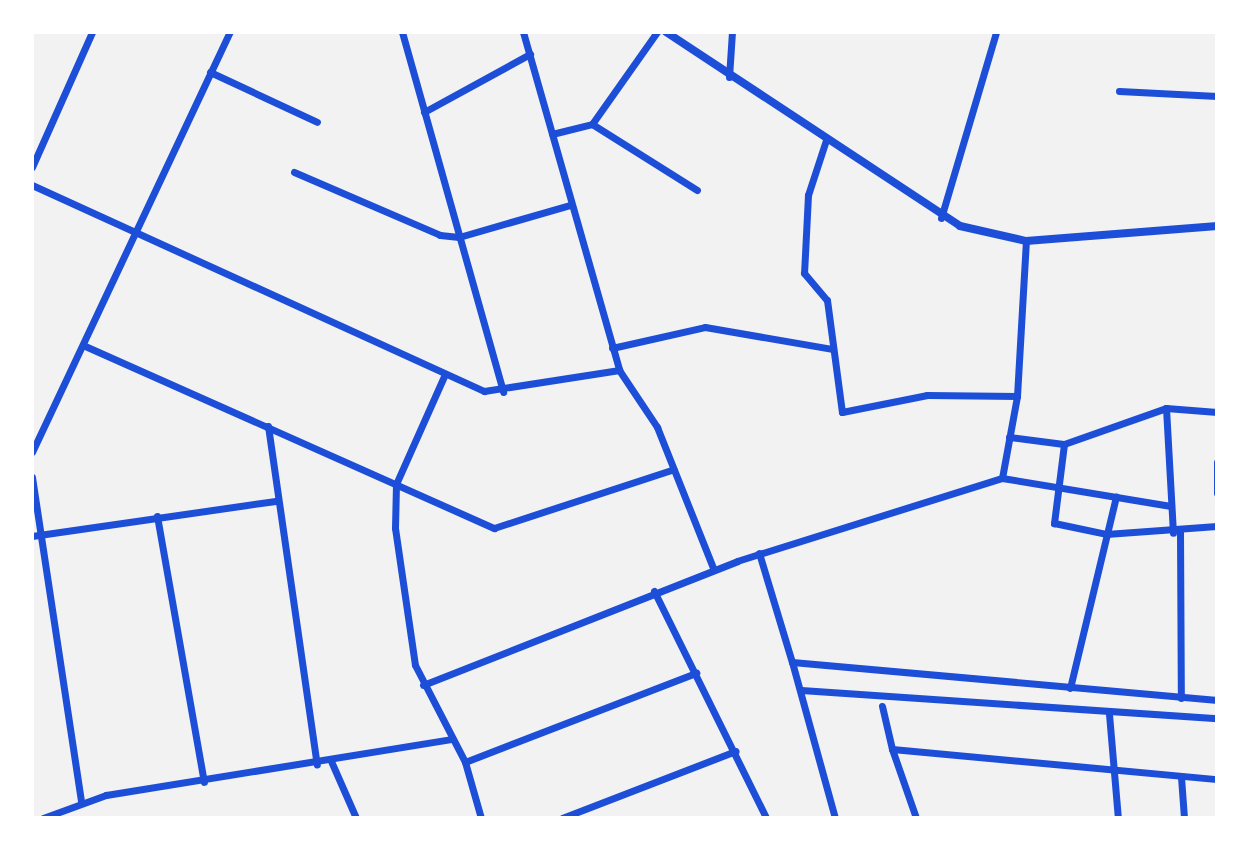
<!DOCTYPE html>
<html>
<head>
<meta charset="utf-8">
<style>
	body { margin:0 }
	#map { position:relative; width:1249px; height:850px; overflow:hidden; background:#f2f2f2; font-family:Montserrat,sans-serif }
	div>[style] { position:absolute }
	.minor>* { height:7px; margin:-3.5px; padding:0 3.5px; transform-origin:3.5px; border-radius:3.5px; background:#1d4ed8 }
	.tertiary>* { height:8px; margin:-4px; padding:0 4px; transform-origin:4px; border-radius:4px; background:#1d4ed8 }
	span { translate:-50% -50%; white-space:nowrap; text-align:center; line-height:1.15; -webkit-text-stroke:6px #fff; paint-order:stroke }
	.frame { position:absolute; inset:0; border:34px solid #fff; pointer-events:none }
</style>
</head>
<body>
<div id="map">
	<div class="minor">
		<i style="left:402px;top:32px;width:374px;rotate:74.3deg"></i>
		<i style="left:523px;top:32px;width:351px;rotate:74.1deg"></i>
		<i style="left:619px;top:370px;width:69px;rotate:56.3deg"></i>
		<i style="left:657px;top:427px;width:154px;rotate:68.3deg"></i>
		<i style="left:210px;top:72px;width:118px;rotate:25deg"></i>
		<i style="left:729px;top:77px;width:45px;rotate:-86.2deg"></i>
		<i style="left:1119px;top:91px;width:98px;rotate:2.9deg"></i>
		<i style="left:424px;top:112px;width:121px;rotate:-28.7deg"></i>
		<i style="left:592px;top:124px;width:113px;rotate:-54.8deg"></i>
		<i style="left:552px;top:134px;width:41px;rotate:-14deg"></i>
		<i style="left:592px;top:124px;width:124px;rotate:32.2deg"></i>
		<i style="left:826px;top:140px;width:58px;rotate:108.1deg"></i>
		<i style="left:808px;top:195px;width:78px;rotate:92.9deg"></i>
		<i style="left:804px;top:273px;width:35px;rotate:50deg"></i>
		<i style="left:827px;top:300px;width:113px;rotate:82.4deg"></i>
		<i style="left:842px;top:412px;width:87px;rotate:-11.3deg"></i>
		<i style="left:927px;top:395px;width:90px;rotate:0.6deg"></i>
		<i style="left:32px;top:167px;width:148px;rotate:-66deg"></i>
		<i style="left:294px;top:172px;width:159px;rotate:23.3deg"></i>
		<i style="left:440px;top:235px;width:19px;rotate:6deg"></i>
		<i style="left:459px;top:237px;width:116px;rotate:-16.1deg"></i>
		<i style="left:32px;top:185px;width:497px;rotate:24.5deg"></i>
		<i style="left:484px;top:391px;width:137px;rotate:-8.8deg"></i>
		<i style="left:941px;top:218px;width:194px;rotate:-73.5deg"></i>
		<i style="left:85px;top:346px;width:448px;rotate:24deg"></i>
		<i style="left:494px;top:528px;width:189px;rotate:-18.1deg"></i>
		<i style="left:612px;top:348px;width:95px;rotate:-12.7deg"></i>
		<i style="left:705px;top:327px;width:130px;rotate:9.8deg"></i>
		<i style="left:445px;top:374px;width:120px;rotate:114deg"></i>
		<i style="left:396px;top:484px;width:44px;rotate:91.3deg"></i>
		<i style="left:395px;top:528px;width:138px;rotate:81.7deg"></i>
		<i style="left:415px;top:665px;width:109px;rotate:62.7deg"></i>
		<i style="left:465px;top:762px;width:58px;rotate:74.1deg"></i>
		<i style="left:1166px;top:408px;width:125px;rotate:86.8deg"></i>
		<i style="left:268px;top:426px;width:342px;rotate:81.8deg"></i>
		<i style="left:1009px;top:437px;width:55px;rotate:7.3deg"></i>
		<i style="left:1064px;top:444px;width:108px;rotate:-19.4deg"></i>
		<i style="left:1166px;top:408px;width:51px;rotate:4.5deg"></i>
		<i style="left:1064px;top:444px;width:80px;rotate:97.2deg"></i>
		<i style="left:1054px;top:523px;width:53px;rotate:11.9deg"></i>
		<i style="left:1106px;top:534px;width:111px;rotate:-4.1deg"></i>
		<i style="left:32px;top:452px;width:464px;rotate:-64.8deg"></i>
		<i style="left:1217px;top:462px;width:31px;rotate:90deg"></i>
		<i style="left:32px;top:477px;width:328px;rotate:81.4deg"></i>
		<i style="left:1002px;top:478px;width:83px;rotate:-79.6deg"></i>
		<i style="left:1017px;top:396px;width:155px;rotate:-86.7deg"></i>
		<i style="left:157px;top:516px;width:270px;rotate:80deg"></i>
		<i style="left:1180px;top:532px;width:166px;rotate:89.7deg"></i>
		<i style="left:32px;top:536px;width:246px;rotate:-8.2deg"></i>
		<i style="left:759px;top:553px;width:114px;rotate:73.2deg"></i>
		<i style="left:792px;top:662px;width:427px;rotate:5.1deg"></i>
		<i style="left:654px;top:591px;width:253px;rotate:63.7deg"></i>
		<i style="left:792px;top:662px;width:162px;rotate:74.6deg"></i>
		<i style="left:423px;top:685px;width:338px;rotate:-21.5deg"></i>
		<i style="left:737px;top:561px;width:278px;rotate:-17.4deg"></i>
		<i style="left:1002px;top:478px;width:171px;rotate:9.4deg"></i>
		<i style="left:1070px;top:688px;width:197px;rotate:-76.5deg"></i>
		<i style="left:801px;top:690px;width:417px;rotate:3.9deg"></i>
		<i style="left:882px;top:706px;width:44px;rotate:76.9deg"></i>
		<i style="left:892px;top:749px;width:326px;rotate:5.3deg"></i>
		<i style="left:1109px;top:714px;width:104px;rotate:85.1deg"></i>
		<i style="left:892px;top:749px;width:73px;rotate:70.8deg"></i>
		<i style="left:331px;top:761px;width:62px;rotate:66.3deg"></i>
		<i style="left:465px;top:762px;width:248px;rotate:-21.1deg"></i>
		<i style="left:1181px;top:777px;width:41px;rotate:85.8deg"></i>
		<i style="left:43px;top:818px;width:67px;rotate:-20.1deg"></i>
		<i style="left:106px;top:795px;width:351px;rotate:-9.2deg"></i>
		<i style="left:562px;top:818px;width:186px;rotate:-21.1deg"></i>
	</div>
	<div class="tertiary">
		<i style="left:666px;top:32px;width:352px;rotate:33.4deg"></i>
		<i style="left:960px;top:226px;width:68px;rotate:12.8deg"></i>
		<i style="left:1026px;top:241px;width:192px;rotate:-4.5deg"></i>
	</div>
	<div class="frame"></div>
</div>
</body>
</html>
